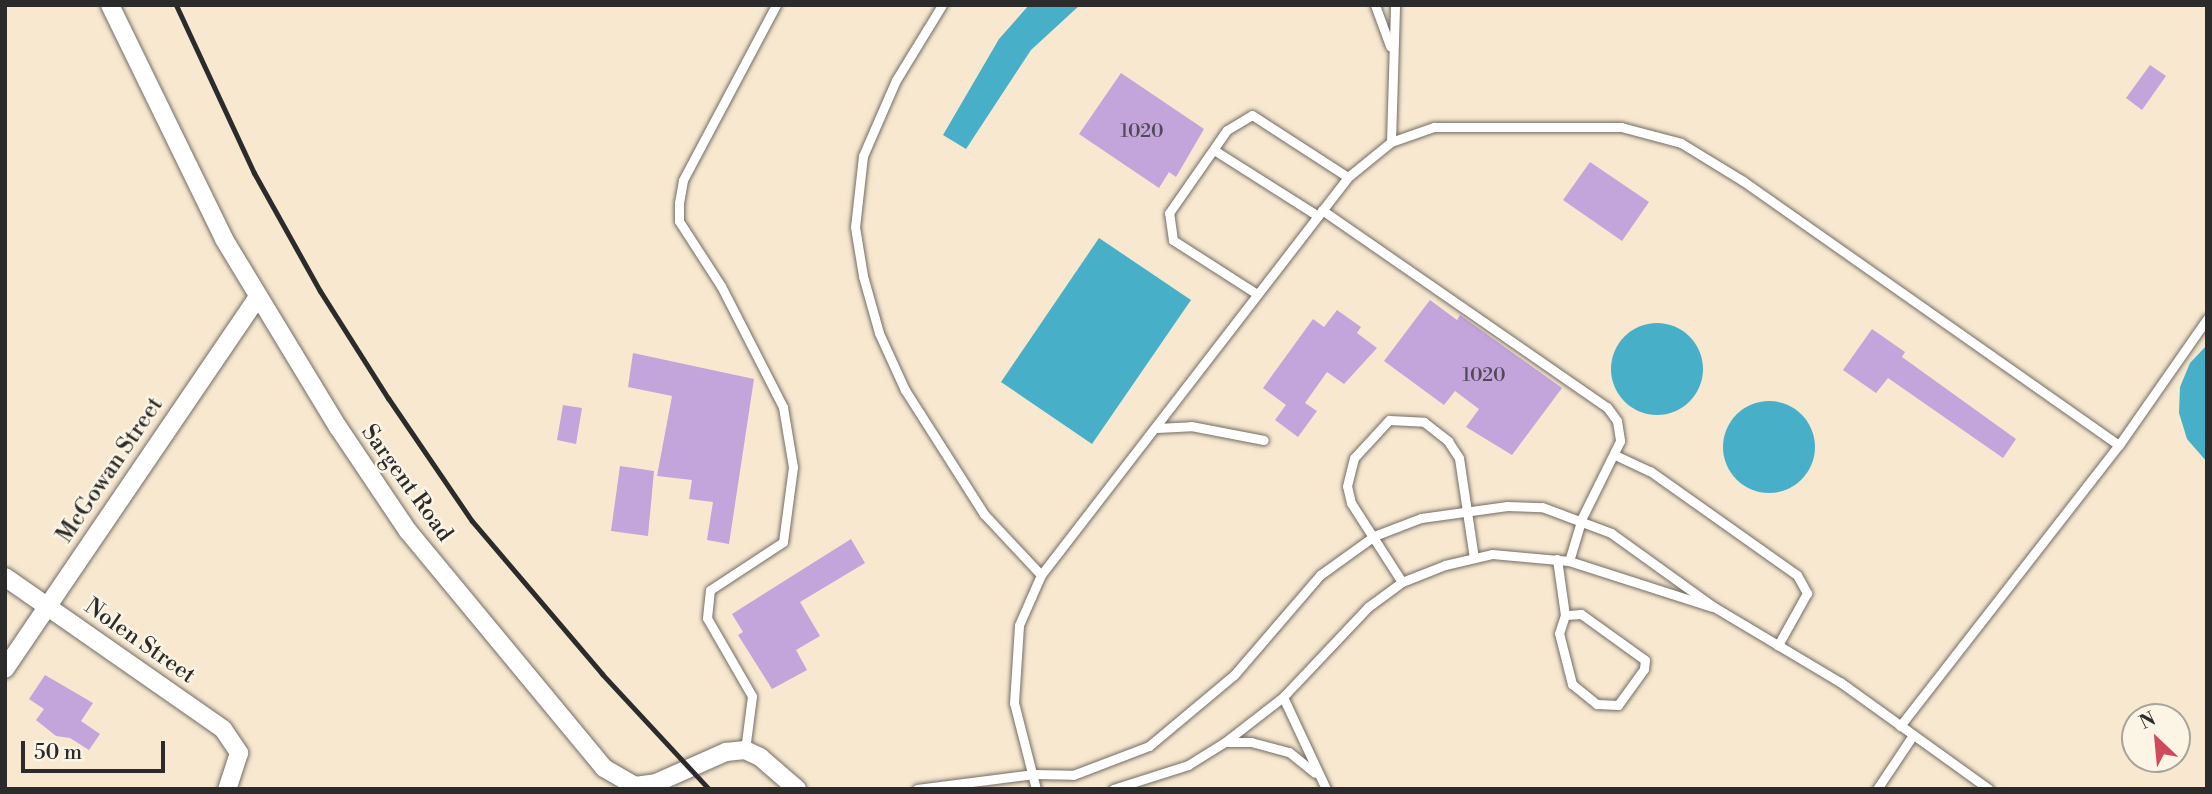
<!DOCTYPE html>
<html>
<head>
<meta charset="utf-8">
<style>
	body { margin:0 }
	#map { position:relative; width:2212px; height:794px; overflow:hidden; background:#f8e8d0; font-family:"Libre Bodoni",serif }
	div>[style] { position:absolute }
	.water>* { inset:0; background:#48afc8 }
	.round { border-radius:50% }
	.building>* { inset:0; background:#c3a5db }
	.roads { filter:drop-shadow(0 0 2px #736d65) drop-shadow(0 0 2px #736d65) }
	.service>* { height:9px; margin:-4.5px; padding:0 4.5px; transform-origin:4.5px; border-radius:4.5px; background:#fff }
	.minor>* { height:18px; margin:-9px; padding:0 9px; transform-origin:9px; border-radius:9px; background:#fff }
	.rail>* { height:5px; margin:-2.5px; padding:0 2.5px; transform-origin:2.5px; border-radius:2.5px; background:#2b2b2b }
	span { translate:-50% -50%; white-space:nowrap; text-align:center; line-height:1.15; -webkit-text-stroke:5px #fcf5e5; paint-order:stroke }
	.number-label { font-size:19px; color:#514a57 }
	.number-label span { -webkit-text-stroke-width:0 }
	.street-label { font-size:23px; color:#2b2b2b }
	.frame { position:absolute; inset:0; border:7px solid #2b2b2b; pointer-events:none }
	.north { position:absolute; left:2121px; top:703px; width:70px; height:70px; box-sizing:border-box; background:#fcf5e5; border:2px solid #a8a49b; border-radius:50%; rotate:334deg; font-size:19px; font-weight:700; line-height:28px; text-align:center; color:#2b2b2b }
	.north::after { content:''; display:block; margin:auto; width:24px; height:32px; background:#d1495b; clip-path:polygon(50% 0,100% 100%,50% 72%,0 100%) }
	.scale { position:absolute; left:21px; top:741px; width:144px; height:32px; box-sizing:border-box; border:4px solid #2b2b2b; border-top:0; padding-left:9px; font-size:21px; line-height:24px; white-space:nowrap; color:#2b2b2b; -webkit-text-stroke:5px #fcf5e5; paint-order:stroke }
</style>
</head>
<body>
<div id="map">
	<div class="water">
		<i style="clip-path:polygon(1029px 5px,1080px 5px,1031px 50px,966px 149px,943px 135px,999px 39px)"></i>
		<i style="clip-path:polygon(1099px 238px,1191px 300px,1092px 444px,1001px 382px)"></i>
		<i class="round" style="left:1611px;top:323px;width:92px;height:92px"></i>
		<i style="clip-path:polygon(2207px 345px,2207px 462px,2187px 439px,2179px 413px,2180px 387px,2190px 363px)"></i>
		<i class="round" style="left:1723px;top:401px;width:92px;height:92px"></i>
	</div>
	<div class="building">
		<i style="clip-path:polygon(2150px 65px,2166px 76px,2142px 110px,2126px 98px)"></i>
		<i style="clip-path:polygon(1121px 73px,1204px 129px,1176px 177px,1169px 172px,1159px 188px,1079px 134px)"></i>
		<i style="clip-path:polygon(1590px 162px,1649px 202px,1622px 241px,1563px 200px)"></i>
		<i style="clip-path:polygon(1430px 300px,1457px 320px,1460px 315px,1562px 388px,1512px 455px,1466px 427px,1479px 409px,1455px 391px,1444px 405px,1384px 361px)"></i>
		<i style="clip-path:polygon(1337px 310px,1361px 327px,1357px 333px,1377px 348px,1344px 384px,1327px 372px,1305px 403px,1317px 411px,1298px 437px,1275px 420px,1286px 405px,1263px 388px,1313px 319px,1324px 327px)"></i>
		<i style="clip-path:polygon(1872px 329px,1905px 352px,1902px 357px,2016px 439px,2003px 458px,1888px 378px,1876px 393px,1843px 370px)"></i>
		<i style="clip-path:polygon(633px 353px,754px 379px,729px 544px,707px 540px,713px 502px,689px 499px,692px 480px,657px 476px,672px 396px,628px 387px)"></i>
		<i style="clip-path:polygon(563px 405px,582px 408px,576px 444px,557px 440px)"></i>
		<i style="clip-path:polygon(620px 466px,654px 471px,648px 536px,611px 531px)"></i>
		<i style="clip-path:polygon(851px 539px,865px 563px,800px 602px,820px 636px,796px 650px,807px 670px,772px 689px,738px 635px,743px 632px,732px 614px)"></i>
		<i style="clip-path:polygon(45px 675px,93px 703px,81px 721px,100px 734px,89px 750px,70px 738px,56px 736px,36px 720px,44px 709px,29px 699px)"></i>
	</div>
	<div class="roads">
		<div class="service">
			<i style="left:942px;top:5px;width:88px;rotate:121.5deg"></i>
			<i style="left:896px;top:80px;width:83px;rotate:113.5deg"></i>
			<i style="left:863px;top:156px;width:71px;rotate:96.4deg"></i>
			<i style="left:855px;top:227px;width:50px;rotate:80.7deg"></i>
			<i style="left:863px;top:276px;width:59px;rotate:74.3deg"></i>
			<i style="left:879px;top:333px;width:63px;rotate:65.5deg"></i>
			<i style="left:905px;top:390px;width:147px;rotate:57.5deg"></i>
			<i style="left:984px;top:514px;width:83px;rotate:46.9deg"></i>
			<i style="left:1375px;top:5px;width:44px;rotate:69.9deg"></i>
			<i style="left:1391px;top:142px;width:137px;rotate:-88.3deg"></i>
			<i style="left:1214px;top:150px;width:123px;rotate:32.4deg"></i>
			<i style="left:1322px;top:210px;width:346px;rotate:34.7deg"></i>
			<i style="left:1607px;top:407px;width:17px;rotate:54deg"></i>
			<i style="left:1617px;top:421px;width:20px;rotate:81deg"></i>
			<i style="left:1620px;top:441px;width:86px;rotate:116.3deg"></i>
			<i style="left:1582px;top:518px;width:45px;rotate:106.8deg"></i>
			<i style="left:1257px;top:294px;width:100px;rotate:-147.3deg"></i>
			<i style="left:1173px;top:240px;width:27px;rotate:-98deg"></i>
			<i style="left:1169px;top:213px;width:101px;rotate:-55.1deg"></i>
			<i style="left:1227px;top:130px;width:29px;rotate:-31deg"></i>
			<i style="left:1252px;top:115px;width:114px;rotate:32.9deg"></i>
			<i style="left:1157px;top:428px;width:34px;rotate:-3deg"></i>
			<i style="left:1191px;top:426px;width:74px;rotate:10.9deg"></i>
			<i style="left:1615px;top:455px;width:38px;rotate:25deg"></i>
			<i style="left:1650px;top:471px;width:180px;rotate:35.3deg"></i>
			<i style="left:1797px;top:575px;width:21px;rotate:61deg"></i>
			<i style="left:1807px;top:593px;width:60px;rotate:119.1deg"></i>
			<i style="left:1557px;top:559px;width:57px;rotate:81.9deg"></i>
			<i style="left:1565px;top:615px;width:19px;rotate:108deg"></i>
			<i style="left:1559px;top:633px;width:53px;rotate:75.7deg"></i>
			<i style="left:1572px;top:684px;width:32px;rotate:39deg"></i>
			<i style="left:1597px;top:704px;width:21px;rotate:3deg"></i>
			<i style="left:1618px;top:705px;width:44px;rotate:-54.2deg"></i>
			<i style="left:1644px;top:669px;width:9px;rotate:-84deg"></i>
			<i style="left:1645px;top:660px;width:79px;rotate:-144.3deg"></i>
			<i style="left:1581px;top:614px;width:16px;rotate:176deg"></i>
			<i style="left:1402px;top:582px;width:94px;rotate:-122.8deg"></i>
			<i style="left:1351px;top:503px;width:17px;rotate:-103deg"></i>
			<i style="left:1347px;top:486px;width:29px;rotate:-76deg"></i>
			<i style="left:1354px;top:458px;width:52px;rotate:-47.4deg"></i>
			<i style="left:1389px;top:420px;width:35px;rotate:3deg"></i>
			<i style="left:1424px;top:422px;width:31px;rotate:38deg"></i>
			<i style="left:1448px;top:441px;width:20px;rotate:57deg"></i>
			<i style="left:1459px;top:458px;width:101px;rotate:81.5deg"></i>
			<i style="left:1283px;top:697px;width:102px;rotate:64.9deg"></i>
			<i style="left:1900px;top:726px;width:356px;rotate:-52.1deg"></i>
			<i style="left:2119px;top:445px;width:154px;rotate:-55.1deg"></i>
			<i style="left:1226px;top:742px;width:25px"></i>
			<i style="left:1251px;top:742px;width:39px;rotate:15deg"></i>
			<i style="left:1289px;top:752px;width:33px;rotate:39deg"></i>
			<i style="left:745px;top:750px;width:54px;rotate:-82.6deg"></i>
			<i style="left:752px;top:696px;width:90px;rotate:-120deg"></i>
			<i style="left:707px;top:618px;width:28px;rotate:-84deg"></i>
			<i style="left:710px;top:590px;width:87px;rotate:-33.3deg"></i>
			<i style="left:783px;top:542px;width:76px;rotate:-82.4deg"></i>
			<i style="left:793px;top:467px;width:61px;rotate:-99.5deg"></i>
			<i style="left:783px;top:407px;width:136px;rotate:-117.1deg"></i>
			<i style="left:721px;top:286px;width:77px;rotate:-122.9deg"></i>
			<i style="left:679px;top:221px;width:18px;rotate:-90deg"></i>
			<i style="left:679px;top:203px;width:23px;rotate:-80deg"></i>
			<i style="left:683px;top:180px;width:198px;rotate:-62deg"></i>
			<i style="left:917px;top:789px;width:118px;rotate:-7.3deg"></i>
			<i style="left:1034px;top:774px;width:39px;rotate:1deg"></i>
			<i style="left:1073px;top:775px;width:81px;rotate:-20.9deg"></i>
			<i style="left:1149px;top:746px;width:111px;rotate:-39.9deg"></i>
			<i style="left:1234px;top:675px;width:132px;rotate:-49.3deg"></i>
			<i style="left:1320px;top:575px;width:67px;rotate:-35.8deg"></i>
			<i style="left:1374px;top:536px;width:50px;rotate:-21deg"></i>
			<i style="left:1421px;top:518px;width:87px;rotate:-7.9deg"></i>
			<i style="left:1507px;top:506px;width:35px;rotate:2deg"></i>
			<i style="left:1542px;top:507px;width:74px;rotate:20.6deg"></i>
			<i style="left:1611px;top:533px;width:127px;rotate:35.7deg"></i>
			<i style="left:1714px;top:607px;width:147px;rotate:30.8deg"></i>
			<i style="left:1840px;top:682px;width:183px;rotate:35.7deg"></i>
			<i style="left:1036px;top:789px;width:89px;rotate:-104.3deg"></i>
			<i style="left:1014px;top:703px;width:78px;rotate:-86.3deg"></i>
			<i style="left:1019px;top:625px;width:55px;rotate:-66.3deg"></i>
			<i style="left:1041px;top:575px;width:503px;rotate:-52.35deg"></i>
			<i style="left:1348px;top:177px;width:55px;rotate:-39.1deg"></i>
			<i style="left:1391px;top:142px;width:46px;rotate:-19.2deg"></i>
			<i style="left:1434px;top:127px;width:187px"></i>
			<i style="left:1621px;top:127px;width:62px;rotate:14.9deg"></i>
			<i style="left:1681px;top:143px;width:73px;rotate:31.5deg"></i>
			<i style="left:1743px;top:181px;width:459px;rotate:35.1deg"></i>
			<i style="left:1113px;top:789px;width:79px;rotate:-17.7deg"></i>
			<i style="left:1188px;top:765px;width:44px;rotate:-31.9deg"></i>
			<i style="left:1225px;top:742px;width:73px;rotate:-37.8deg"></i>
			<i style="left:1283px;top:697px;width:124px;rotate:-46.6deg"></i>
			<i style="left:1368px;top:607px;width:42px;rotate:-36.3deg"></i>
			<i style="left:1402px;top:582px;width:46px;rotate:-21.6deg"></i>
			<i style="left:1445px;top:565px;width:48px;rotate:-13.2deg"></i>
			<i style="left:1492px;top:554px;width:77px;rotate:5.2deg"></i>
			<i style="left:1569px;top:561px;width:150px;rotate:17.8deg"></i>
			<i style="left:1877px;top:789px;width:65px;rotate:-56.3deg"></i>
		</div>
		<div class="minor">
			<i style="left:110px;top:5px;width:260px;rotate:64deg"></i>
			<i style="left:224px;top:239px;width:220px;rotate:58.8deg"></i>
			<i style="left:338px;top:427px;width:125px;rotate:56.1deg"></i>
			<i style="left:408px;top:531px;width:308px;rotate:50.4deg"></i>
			<i style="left:604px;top:768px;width:36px;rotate:30deg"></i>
			<i style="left:635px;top:786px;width:21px;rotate:-8deg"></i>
			<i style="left:656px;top:783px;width:77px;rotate:-23.9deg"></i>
			<i style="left:726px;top:752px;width:19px;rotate:-6deg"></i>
			<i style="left:745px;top:750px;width:17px;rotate:25deg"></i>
			<i style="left:760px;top:757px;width:49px;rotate:40.9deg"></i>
			<i style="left:5px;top:577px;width:266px;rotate:34.9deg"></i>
			<i style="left:223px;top:729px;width:29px;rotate:56deg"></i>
			<i style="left:239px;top:753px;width:38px;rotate:108deg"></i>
			<i style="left:5px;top:669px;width:447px;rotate:-55.8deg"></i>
		</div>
	</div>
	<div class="rail">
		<i style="left:176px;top:5px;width:185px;rotate:65.1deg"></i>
		<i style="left:254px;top:173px;width:135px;rotate:60.8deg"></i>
		<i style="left:320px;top:291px;width:127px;rotate:57.6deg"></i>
		<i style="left:388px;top:398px;width:149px;rotate:55.7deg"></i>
		<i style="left:472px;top:521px;width:201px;rotate:49.6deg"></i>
		<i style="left:602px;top:674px;width:157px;rotate:47.1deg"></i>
	</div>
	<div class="number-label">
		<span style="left:1142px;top:132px">1020</span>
		<span style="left:1484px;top:376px">1020</span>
	</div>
	<div class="street-label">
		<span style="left:110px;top:470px;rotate:-56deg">McGowan Street</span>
		<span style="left:407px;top:483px;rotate:54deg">Sargent Road</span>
		<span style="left:140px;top:641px;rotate:35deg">Nolen Street</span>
	</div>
	<div class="frame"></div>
	<div class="north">N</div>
	<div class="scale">50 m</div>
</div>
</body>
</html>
